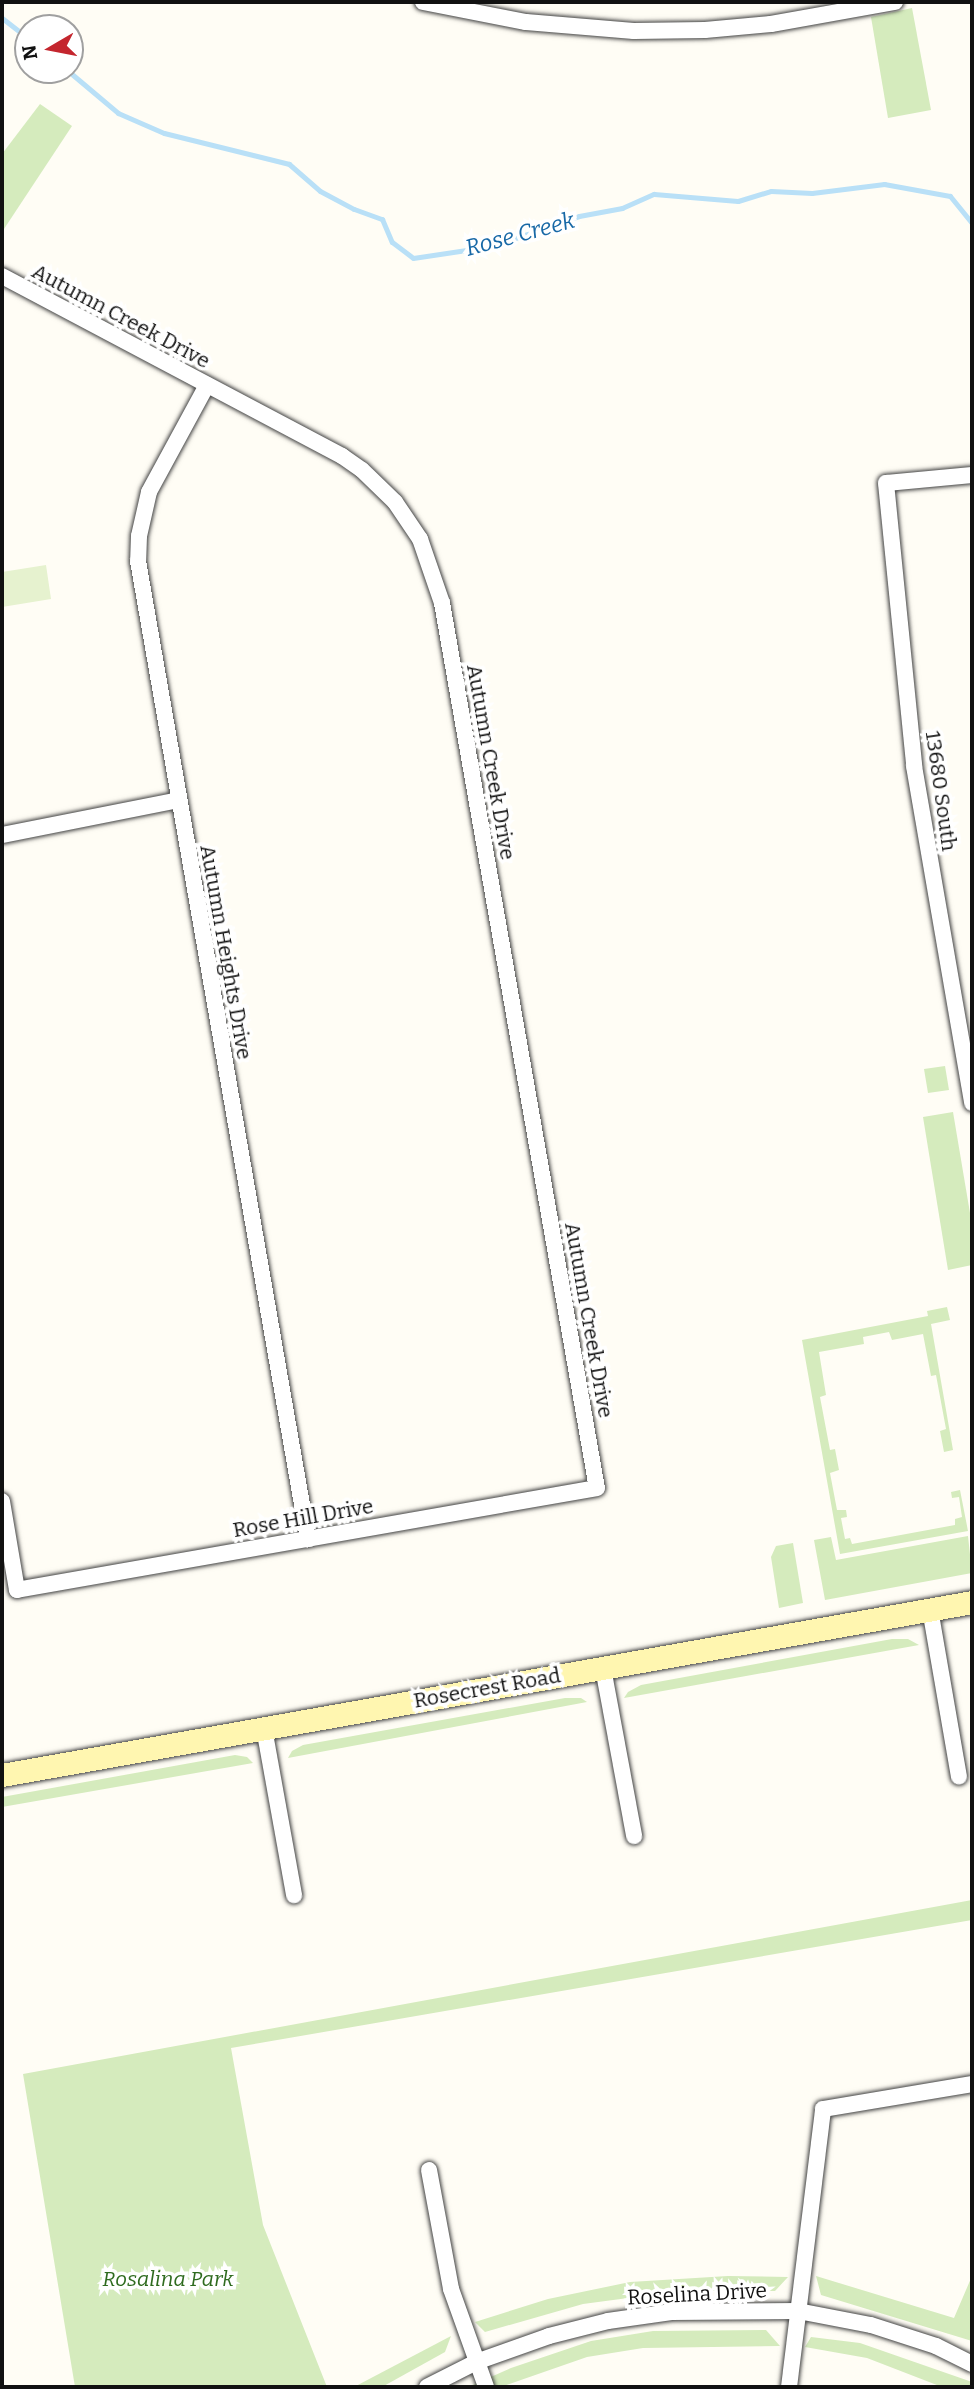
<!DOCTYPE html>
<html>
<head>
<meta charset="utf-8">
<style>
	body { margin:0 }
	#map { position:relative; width:974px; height:2389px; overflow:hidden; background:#fffdf5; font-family:Bitter,serif }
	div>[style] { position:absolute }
	.green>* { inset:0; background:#d5ebbd }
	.pitch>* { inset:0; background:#e6f2cf }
	.stream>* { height:5px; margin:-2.5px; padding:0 2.5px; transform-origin:2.5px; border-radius:2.5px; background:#b9e0f7 }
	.roads { filter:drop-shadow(0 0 2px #444) drop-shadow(0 0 2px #444) }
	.minor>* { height:16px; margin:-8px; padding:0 8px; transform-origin:8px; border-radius:8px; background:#fff }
	.secondary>* { height:23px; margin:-11.5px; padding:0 11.5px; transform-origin:11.5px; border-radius:11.5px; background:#fff6b0 }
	span { translate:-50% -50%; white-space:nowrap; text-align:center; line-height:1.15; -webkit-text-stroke:7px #fff; paint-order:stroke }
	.street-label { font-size:21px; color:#111 }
	.park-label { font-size:21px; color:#2f6b1f; font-style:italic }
	.water-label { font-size:23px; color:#1768a6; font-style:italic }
	.frame { position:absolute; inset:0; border:4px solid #111; pointer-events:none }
	.north { position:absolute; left:14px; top:14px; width:70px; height:70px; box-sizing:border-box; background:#fff; border:2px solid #a0a0a0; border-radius:50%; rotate:260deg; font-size:19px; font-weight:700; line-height:28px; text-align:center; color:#111 }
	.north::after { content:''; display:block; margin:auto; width:24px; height:32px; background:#c4262e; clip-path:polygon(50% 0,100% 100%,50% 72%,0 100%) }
</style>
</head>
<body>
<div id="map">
	<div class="green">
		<i style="clip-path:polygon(912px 8px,931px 110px,888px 118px,871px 17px)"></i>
		<i style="clip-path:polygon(40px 104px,72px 126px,2px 232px,2px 154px)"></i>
		<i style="clip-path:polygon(945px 1066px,949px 1090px,928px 1093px,924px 1069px)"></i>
		<i style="clip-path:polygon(953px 1112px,972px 1225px,972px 1265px,948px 1270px,923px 1117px)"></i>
		<i style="clip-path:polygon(947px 1307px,950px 1320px,931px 1324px,953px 1450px,944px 1452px,940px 1431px,946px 1429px,936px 1375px,931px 1376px,923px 1334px,892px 1340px,889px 1332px,863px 1337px,864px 1344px,819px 1352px,826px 1395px,820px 1397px,830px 1450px,835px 1449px,839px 1470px,830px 1473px,837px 1510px,846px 1510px,847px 1517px,841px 1518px,845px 1539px,850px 1538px,852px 1544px,955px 1525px,955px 1519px,962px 1517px,959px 1497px,952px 1498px,951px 1492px,960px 1490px,968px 1531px,840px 1554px,802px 1340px,928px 1316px,927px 1311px)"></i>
		<i style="clip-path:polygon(968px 1536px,972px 1573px,825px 1600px,814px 1540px,831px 1537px,836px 1560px)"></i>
		<i style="clip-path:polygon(793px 1543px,803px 1603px,779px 1608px,771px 1557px,776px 1546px)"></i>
		<i style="clip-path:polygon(892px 1639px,908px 1639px,919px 1645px,624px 1698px,628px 1692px,641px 1685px)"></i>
		<i style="clip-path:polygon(565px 1698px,581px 1698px,587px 1702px,288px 1758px,292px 1751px,303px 1745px)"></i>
		<i style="clip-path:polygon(235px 1755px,247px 1757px,253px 1763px,2px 1807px,2px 1797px)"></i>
		<i style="clip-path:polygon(972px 1900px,972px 1920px,231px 2048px,263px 2225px,327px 2387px,75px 2387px,23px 2074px)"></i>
		<i style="clip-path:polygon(728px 2276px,788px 2277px,775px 2291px,681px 2291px,583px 2304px,485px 2332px,475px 2322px,548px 2299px,630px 2282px)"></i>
		<i style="clip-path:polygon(816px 2276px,954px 2318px,972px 2276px,972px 2341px,821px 2295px)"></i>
		<i style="clip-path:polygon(766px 2330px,780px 2346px,643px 2348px,587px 2357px,501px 2387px,468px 2387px,511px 2368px,591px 2341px,653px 2331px)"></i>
		<i style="clip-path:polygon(451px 2336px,445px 2352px,382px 2387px,354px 2387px)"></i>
		<i style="clip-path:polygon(811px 2337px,860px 2343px,972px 2382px,972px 2387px,942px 2387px,867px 2358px,805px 2347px)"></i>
	</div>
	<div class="pitch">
		<i style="clip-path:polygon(46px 565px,51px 599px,2px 607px,2px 572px)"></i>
	</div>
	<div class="stream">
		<i style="left:2px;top:18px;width:33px;rotate:38deg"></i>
		<i style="left:67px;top:70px;width:67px;rotate:40.1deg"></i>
		<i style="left:118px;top:113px;width:50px;rotate:23.5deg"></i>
		<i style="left:164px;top:133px;width:129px;rotate:13.9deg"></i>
		<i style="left:289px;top:164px;width:41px;rotate:41.1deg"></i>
		<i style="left:320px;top:191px;width:38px;rotate:28deg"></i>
		<i style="left:354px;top:209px;width:30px;rotate:20deg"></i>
		<i style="left:382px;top:219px;width:25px;rotate:67deg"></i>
		<i style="left:392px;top:242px;width:26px;rotate:37deg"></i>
		<i style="left:413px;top:258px;width:81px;rotate:-8.5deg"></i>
		<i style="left:493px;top:246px;width:91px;rotate:-19.2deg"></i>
		<i style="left:579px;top:216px;width:44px;rotate:-10.5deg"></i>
		<i style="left:622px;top:208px;width:35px;rotate:-24deg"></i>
		<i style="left:654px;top:194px;width:84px;rotate:4.8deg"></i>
		<i style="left:738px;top:201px;width:34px;rotate:-17deg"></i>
		<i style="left:771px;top:191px;width:41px;rotate:2.8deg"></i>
		<i style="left:812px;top:193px;width:73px;rotate:-7.1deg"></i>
		<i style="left:884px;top:184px;width:67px;rotate:10.3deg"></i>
		<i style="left:950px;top:196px;width:35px;rotate:51deg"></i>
	</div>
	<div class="roads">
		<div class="minor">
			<i style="left:423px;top:2px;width:105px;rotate:11deg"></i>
			<i style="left:526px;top:22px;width:108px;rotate:4.8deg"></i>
			<i style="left:634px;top:31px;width:71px;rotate:-0.8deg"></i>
			<i style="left:705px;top:30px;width:66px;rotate:-5.2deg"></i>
			<i style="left:771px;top:24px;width:126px;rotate:-10.1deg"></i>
			<i style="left:2px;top:276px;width:385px;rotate:27.9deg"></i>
			<i style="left:342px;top:456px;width:24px;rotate:35deg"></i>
			<i style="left:362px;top:470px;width:46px;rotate:44.1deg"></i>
			<i style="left:395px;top:502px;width:45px;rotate:56deg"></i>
			<i style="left:420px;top:539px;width:68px;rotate:71deg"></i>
			<i style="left:442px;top:603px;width:898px;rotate:80.07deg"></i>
			<i style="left:597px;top:1488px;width:589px;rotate:170.03deg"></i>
			<i style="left:17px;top:1590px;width:90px;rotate:-99.6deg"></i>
			<i style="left:207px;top:385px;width:122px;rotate:118.5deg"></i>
			<i style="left:149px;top:492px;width:45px;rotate:102.8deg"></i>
			<i style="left:139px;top:536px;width:25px;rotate:92deg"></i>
			<i style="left:138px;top:561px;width:993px;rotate:80.14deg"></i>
			<i style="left:972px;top:475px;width:86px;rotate:174.7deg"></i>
			<i style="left:886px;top:483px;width:284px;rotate:84.3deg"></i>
			<i style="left:914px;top:766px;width:342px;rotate:80.2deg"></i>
			<i style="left:2px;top:835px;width:180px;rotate:-11.2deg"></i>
			<i style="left:930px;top:1609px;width:170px;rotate:80.2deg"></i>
			<i style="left:603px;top:1668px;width:171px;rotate:79.5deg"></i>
			<i style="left:264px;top:1728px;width:170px;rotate:79.8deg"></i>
			<i style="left:429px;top:2170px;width:121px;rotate:79.5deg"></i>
			<i style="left:451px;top:2289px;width:104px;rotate:70.3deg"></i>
			<i style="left:427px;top:2387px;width:55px;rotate:-27deg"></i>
			<i style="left:476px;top:2362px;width:77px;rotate:-19.6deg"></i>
			<i style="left:549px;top:2336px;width:61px;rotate:-14.3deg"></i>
			<i style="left:608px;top:2321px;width:64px;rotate:-8.1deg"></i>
			<i style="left:671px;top:2312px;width:127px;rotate:-0.5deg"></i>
			<i style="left:798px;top:2311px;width:74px;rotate:10.9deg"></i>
			<i style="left:871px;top:2325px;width:68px;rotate:17.9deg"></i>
			<i style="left:936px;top:2346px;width:40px;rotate:26.6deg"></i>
			<i style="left:789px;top:2387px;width:280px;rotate:-83deg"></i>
			<i style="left:823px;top:2109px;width:151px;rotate:-9.5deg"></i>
		</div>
		<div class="secondary">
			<i style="left:2px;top:1775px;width:985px;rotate:-10.11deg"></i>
		</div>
	</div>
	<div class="street-label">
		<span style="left:121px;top:316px;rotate:28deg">Autumn Creek Drive</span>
		<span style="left:491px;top:762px;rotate:80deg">Autumn Creek Drive</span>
		<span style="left:941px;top:791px;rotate:82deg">13680 South</span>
		<span style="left:226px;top:952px;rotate:80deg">Autumn Heights Drive</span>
		<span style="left:589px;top:1320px;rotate:80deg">Autumn Creek Drive</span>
		<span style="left:303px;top:1518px;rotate:-10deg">Rose Hill Drive</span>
		<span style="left:487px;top:1688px;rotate:-10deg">Rosecrest Road</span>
		<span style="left:697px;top:2294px;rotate:-3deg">Roselina Drive</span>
	</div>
	<div class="park-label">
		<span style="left:168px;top:2279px">Rosalina Park</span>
	</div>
	<div class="water-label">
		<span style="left:520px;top:234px;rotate:-15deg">Rose Creek</span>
	</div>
	<div class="frame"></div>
	<div class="north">N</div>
</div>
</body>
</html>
